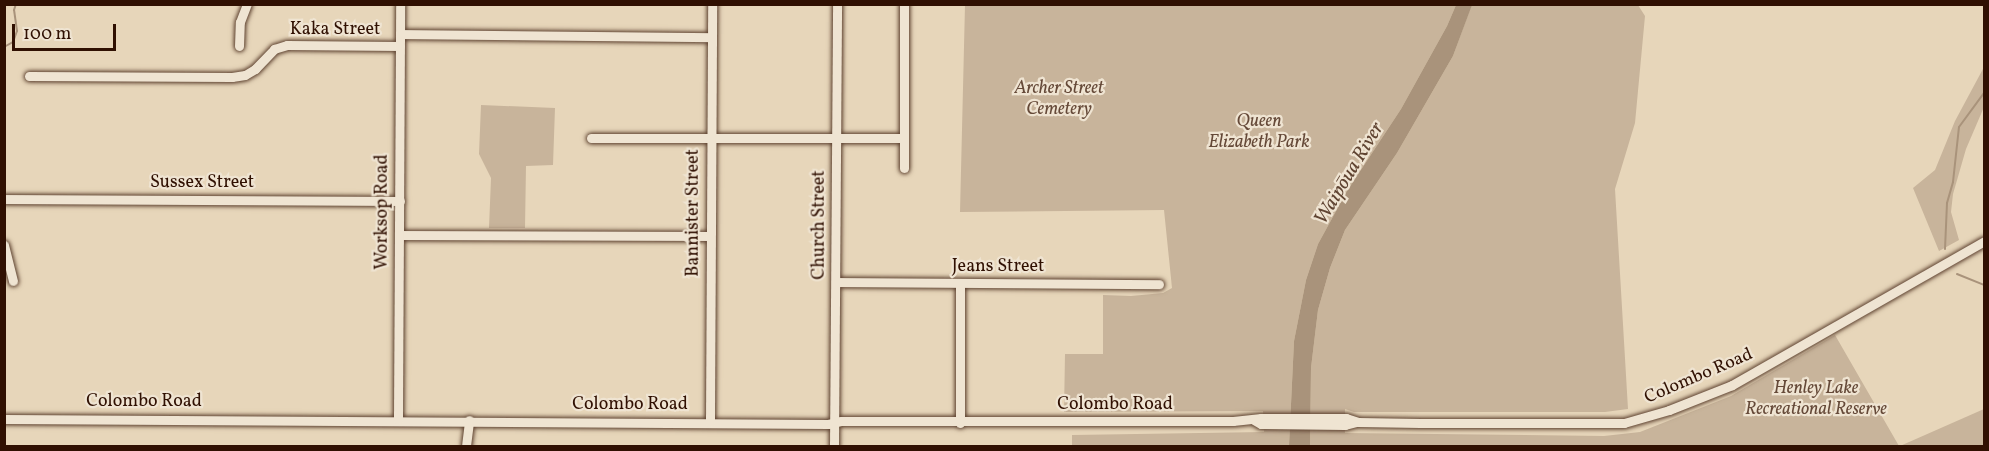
<!DOCTYPE html>
<html>
<head>
<meta charset="utf-8">
<style>
	body { margin:0 }
	#map { position:relative; width:1989px; height:451px; overflow:hidden; background:#e7d6ba; font-family:Vollkorn,serif }
	div>[style] { position:absolute }
	.green>* { inset:0; background:#c8b49b }
	.water>* { inset:0; background:#a9937b }
	.stream>* { height:2px; margin:-1px; padding:0 1px; transform-origin:1px; border-radius:1px; background:#a9937b }
	.roads { filter:drop-shadow(0 0 2px #5e4230) drop-shadow(0 0 2px #5e4230) }
	.minor>* { height:9px; margin:-4.5px; padding:0 4.5px; transform-origin:4.5px; border-radius:4.5px; background:#efe4d2 }
	span { translate:-50% -50%; white-space:nowrap; text-align:center; line-height:1.15; -webkit-text-stroke:4.5px #efe4d2; paint-order:stroke }
	.street-label { font-size:18px; color:#301002 }
	.park-label { font-size:18px; color:#654938; font-style:italic }
	.water-label { font-size:20px; color:#604432; font-style:italic }
	.frame { position:absolute; inset:0; border:6px solid #301002; pointer-events:none }
	.scale { position:absolute; left:12px; top:24px; width:104px; height:27px; box-sizing:border-box; border:3px solid #301002; border-top:0; padding-left:8px; font-size:18px; line-height:21px; white-space:nowrap; color:#301002; -webkit-text-stroke:4px #efe4d2; paint-order:stroke }
</style>
</head>
<body>
<div id="map">
	<div class="green">
		<i style="clip-path:polygon(1472px 4px,1638px 5px,1645px 16px,1635px 123px,1615px 189px,1628px 409px,1605px 412px,1354px 412px,1345px 409px,1345px 433px,1604px 436px,1640px 432px,1731px 396px,1835px 335px,1899px 446px,1310px 446px,1311px 368px,1318px 310px,1330px 268px,1345px 230px,1397px 153px,1453px 56px)"></i>
		<i style="clip-path:polygon(965px 5px,1456px 5px,1447px 26px,1401px 109px,1347px 191px,1318px 244px,1306px 280px,1294px 341px,1289px 446px,1072px 446px,1072px 435px,1264px 432px,1263px 411px,1064px 412px,1065px 354px,1103px 354px,1103px 295px,1131px 296px,1163px 293px,1172px 288px,1164px 210px,960px 212px)"></i>
		<i style="clip-path:polygon(1984px 67px,1984px 107px,1966px 149px,1953px 194px,1951px 212px,1959px 240px,1939px 251px,1913px 188px,1935px 170px,1955px 121px)"></i>
		<i style="clip-path:polygon(481px 105px,555px 108px,553px 165px,526px 166px,525px 228px,489px 228px,491px 178px,479px 154px)"></i>
		<i style="clip-path:polygon(1984px 409px,1984px 446px,1900px 446px)"></i>
	</div>
	<div class="water">
		<i style="clip-path:polygon(1456px 5px,1472px 5px,1453px 56px,1397px 153px,1345px 230px,1330px 268px,1318px 310px,1311px 368px,1310px 446px,1289px 446px,1294px 341px,1306px 280px,1318px 244px,1347px 191px,1401px 109px,1447px 26px)"></i>
	</div>
	<div class="stream">
		<i style="left:4px;top:47px;width:10px;rotate:-29deg"></i>
		<i style="left:13px;top:42px;width:12px;rotate:-70deg"></i>
		<i style="left:17px;top:31px;width:21px;rotate:-98deg"></i>
		<i style="left:14px;top:10px;width:6px;rotate:-72deg"></i>
		<i style="left:1945px;top:249px;width:46px;rotate:-87.5deg"></i>
		<i style="left:1947px;top:203px;width:22px;rotate:-74deg"></i>
		<i style="left:1953px;top:182px;width:55px;rotate:-83.8deg"></i>
		<i style="left:1959px;top:127px;width:42px;rotate:-53.7deg"></i>
		<i style="left:1957px;top:274px;width:29px;rotate:22deg"></i>
	</div>
	<div class="roads">
		<div class="minor">
			<i style="left:904px;top:4px;width:164px;rotate:90deg"></i>
			<i style="left:400px;top:34px;width:312px;rotate:0.6deg"></i>
			<i style="left:239px;top:46px;width:24px;rotate:-88deg"></i>
			<i style="left:240px;top:22px;width:19px;rotate:-69deg"></i>
			<i style="left:29px;top:76px;width:203px;rotate:0.3deg"></i>
			<i style="left:232px;top:77px;width:13px;rotate:-9deg"></i>
			<i style="left:245px;top:75px;width:12px;rotate:-31deg"></i>
			<i style="left:255px;top:69px;width:28px;rotate:-46deg"></i>
			<i style="left:274px;top:49px;width:14px;rotate:-17deg"></i>
			<i style="left:287px;top:45px;width:113px;rotate:0.5deg"></i>
			<i style="left:591px;top:138px;width:313px"></i>
			<i style="left:4px;top:199px;width:396px;rotate:0.3deg"></i>
			<i style="left:399px;top:235px;width:311px;rotate:0.2deg"></i>
			<i style="left:4px;top:245px;width:37px;rotate:76deg"></i>
			<i style="left:836px;top:282px;width:323px;rotate:0.4deg"></i>
			<i style="left:4px;top:419px;width:824px;rotate:0.35deg"></i>
			<i style="left:828px;top:424px;width:13px;rotate:-13deg"></i>
			<i style="left:841px;top:421px;width:392px"></i>
			<i style="left:1233px;top:421px;width:28px;rotate:-6deg"></i>
			<i style="left:1261px;top:418px;width:85px"></i>
			<i style="left:1346px;top:418px;width:13px;rotate:18deg"></i>
			<i style="left:1358px;top:422px;width:62px;rotate:0.9deg"></i>
			<i style="left:1420px;top:423px;width:204px"></i>
			<i style="left:1624px;top:423px;width:47px;rotate:-16.1deg"></i>
			<i style="left:1669px;top:410px;width:68px;rotate:-21.6deg"></i>
			<i style="left:1732px;top:385px;width:290px;rotate:-29.7deg"></i>
			<i style="left:398px;top:419px;width:415px;rotate:-89.7deg"></i>
			<i style="left:1254px;top:420px;width:8px;rotate:30deg"></i>
			<i style="left:1261px;top:424px;width:84px;rotate:0.7deg"></i>
			<i style="left:1345px;top:425px;width:11px;rotate:-15deg"></i>
			<i style="left:710px;top:422px;width:418px;rotate:-89.7deg"></i>
			<i style="left:960px;top:423px;width:140px;rotate:-90deg"></i>
			<i style="left:466px;top:446px;width:26px;rotate:-83deg"></i>
			<i style="left:834px;top:446px;width:442px;rotate:-89.6deg"></i>
		</div>
	</div>
	<div class="street-label">
		<span style="left:335px;top:30px">Kaka Street</span>
		<span style="left:202px;top:183px">Sussex Street</span>
		<span style="left:383px;top:212px;rotate:-90deg">Worksop Road</span>
		<span style="left:694px;top:213px;rotate:-90deg">Bannister Street</span>
		<span style="left:820px;top:225px;rotate:-90deg">Church Street</span>
		<span style="left:998px;top:267px">Jeans Street</span>
		<span style="left:1699px;top:377px;rotate:-23deg">Colombo Road</span>
		<span style="left:144px;top:402px">Colombo Road</span>
		<span style="left:630px;top:405px">Colombo Road</span>
		<span style="left:1115px;top:405px">Colombo Road</span>
	</div>
	<div class="park-label">
		<span style="left:1059px;top:100px">Archer Street<br>Cemetery</span>
		<span style="left:1259px;top:133px">Queen<br>Elizabeth Park</span>
		<span style="left:1816px;top:400px">Henley Lake<br>Recreational Reserve</span>
	</div>
	<div class="water-label">
		<span style="left:1350px;top:174px;rotate:-59deg">Waipōua River</span>
	</div>
	<div class="frame"></div>
	<div class="scale">100 m</div>
</div>
</body>
</html>
